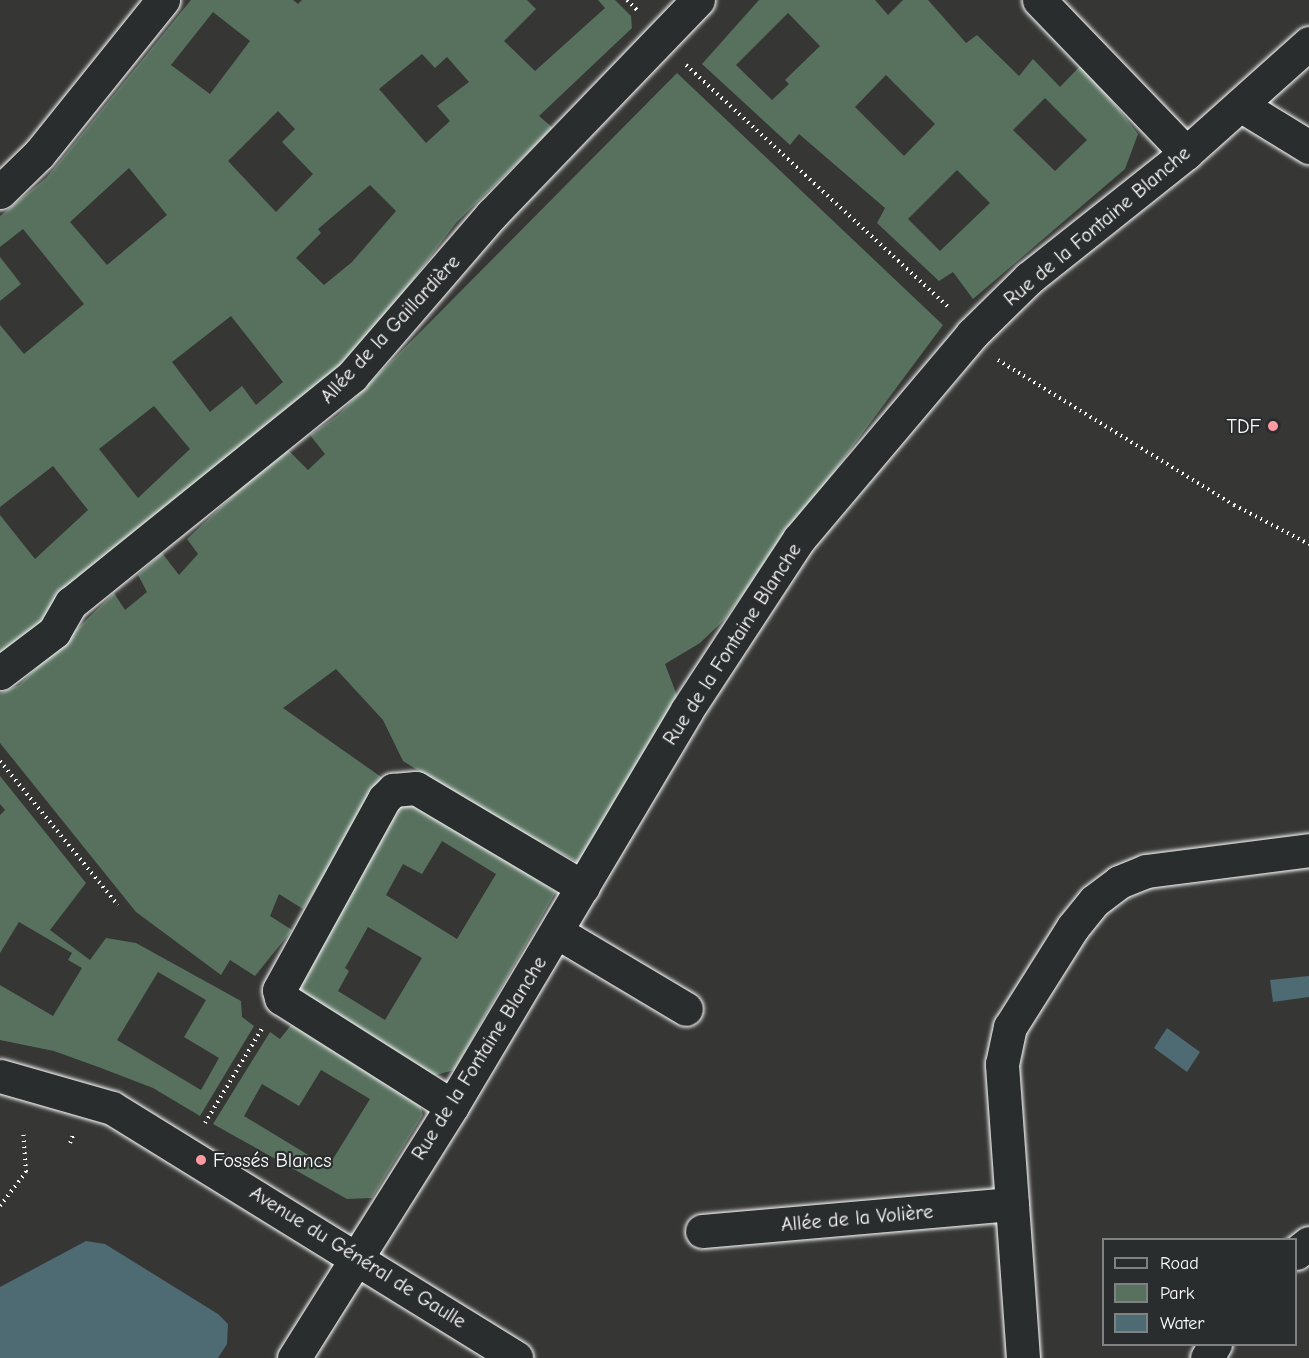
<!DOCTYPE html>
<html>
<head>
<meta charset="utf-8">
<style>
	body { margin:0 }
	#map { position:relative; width:1309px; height:1358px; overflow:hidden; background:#363635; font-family:"Comic Neue",sans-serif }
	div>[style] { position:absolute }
	.green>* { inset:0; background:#58715f }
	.water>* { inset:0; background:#4e6a73 }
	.path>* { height:4px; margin-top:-2px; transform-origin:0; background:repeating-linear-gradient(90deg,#fff 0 1.5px,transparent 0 6px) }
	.roads { filter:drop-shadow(0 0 2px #fff) drop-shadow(0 0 2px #fff) }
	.minor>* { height:33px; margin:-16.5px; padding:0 16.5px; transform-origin:16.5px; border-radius:16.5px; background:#2a2d2e }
	.tertiary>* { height:33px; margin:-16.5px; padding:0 16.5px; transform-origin:16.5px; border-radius:16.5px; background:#2a2d2e }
	.dots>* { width:16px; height:16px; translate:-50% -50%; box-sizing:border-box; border:3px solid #2a2d2e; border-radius:50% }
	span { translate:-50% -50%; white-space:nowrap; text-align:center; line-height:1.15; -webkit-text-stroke:4.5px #2a2d2e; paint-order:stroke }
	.street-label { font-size:20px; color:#fff }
	.poi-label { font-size:20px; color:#fff }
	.right { translate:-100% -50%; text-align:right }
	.left { translate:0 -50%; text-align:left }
	.legend { position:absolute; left:1102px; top:1238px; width:195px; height:108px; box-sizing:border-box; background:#2a2d2e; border:2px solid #7f8182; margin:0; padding:8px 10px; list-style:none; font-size:18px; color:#fff }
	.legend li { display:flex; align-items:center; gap:12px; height:30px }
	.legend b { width:30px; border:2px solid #7f8182 }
</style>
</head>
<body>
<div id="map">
	<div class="green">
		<i style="clip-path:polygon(evenodd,191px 0,293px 0,298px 4px,302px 0,527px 0,536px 9px,504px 41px,535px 71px,605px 8px,598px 0,615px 0,631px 16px,632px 28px,539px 116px,553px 128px,456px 223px,372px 334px,319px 390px,46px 627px,0 661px,0 515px,35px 559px,88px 510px,53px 466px,0 507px,0 325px,24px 354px,84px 304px,23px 229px,0 247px,0 216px,46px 178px,191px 0,213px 12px,250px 41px,210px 94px,171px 65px,213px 12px,191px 0,422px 54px,435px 68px,447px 57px,469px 82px,437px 106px,450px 121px,426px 143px,379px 89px,422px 54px,191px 0,278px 111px,295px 129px,282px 142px,313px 174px,276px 212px,228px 161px,278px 111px,191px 0,129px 168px,167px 215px,107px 265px,70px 222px,129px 168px,191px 0,370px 185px,396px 211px,352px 262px,324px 285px,296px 258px,321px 233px,318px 229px,370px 185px,191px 0,231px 316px,283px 382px,256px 405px,242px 386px,210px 412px,172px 362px,231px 316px,191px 0,154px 406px,190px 449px,138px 498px,99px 449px,154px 406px)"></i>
		<i style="clip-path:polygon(evenodd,759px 0,875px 0,888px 15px,903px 0,928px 0,966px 43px,977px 35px,1019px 76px,1033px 59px,1060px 87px,1083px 63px,1138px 134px,1125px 169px,973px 299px,953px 272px,939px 281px,877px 223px,885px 208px,799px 134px,790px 145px,702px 64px,759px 0,788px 13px,820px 46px,785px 80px,789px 84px,772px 100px,736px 65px,788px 13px,759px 0,886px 75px,935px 124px,904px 156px,855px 107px,886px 75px,759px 0,1045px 98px,1087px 140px,1055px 171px,1013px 130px,1045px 98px,759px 0,957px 170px,990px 203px,940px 251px,908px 219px,957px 170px)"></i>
		<i style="clip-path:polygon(677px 73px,943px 325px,724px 620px,700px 643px,665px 664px,679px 701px,578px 862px,489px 815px,403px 761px,383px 720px,336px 669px,283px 708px,384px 779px,303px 909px,279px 894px,270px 916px,292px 930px,255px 976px,230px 960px,221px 975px,136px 912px,0 743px,0 693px,19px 685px,114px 593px,125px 610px,147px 592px,138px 575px,162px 553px,179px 575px,198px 554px,187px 539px,285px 447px,308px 470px,325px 454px,310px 435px,338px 415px)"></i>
		<i style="clip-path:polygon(0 257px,21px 284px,0 301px)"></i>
		<i style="clip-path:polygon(evenodd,0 776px,86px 883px,50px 930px,90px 960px,106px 938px,136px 943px,241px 1001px,242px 1017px,254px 1026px,200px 1116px,153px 1088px,101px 1068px,54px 1051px,0 1040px,0 985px,53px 1016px,82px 968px,68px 960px,72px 953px,19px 922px,0 953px,0 815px,5px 810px,0 804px,0 776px,158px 972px,206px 1000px,184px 1037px,219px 1058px,201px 1090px,117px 1040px,158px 972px)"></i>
		<i style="clip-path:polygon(evenodd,416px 802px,556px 892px,454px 1070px,425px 1078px,301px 998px,296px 981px,393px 810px,416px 802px,442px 841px,496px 874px,457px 939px,386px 895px,403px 864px,422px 874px,442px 841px,416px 802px,368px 927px,422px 958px,385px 1020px,338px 991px,349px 971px,345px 968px,368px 927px)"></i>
		<i style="clip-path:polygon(evenodd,291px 1025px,418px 1097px,423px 1115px,372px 1198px,347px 1199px,213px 1124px,270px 1032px,280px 1039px,291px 1025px,321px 1070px,370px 1099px,328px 1167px,244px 1116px,262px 1084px,299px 1106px,321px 1070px)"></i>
	</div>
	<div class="water">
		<i style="clip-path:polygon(1309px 976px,1309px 997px,1273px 1002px,1270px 980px)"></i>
		<i style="clip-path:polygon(1167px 1028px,1200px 1052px,1187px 1072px,1154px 1048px)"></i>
		<i style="clip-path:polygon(86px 1241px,105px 1244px,218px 1314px,228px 1324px,227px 1344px,218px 1358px,0 1358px,0 1287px)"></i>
	</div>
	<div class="path">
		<i style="left:627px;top:0;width:16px;rotate:45deg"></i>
		<i style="left:686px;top:65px;width:358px;rotate:42.7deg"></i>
		<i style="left:998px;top:360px;width:277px;rotate:31.6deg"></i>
		<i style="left:1234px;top:505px;width:85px;rotate:27.5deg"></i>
		<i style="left:0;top:761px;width:186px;rotate:50.7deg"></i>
		<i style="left:205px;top:1123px;width:112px;rotate:-58.9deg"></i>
		<i style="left:70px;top:1143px;width:11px;rotate:-68deg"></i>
		<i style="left:0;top:1206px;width:43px;rotate:-52.6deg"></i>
		<i style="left:26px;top:1172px;width:42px;rotate:-94.1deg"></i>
	</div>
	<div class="roads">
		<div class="minor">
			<i style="left:1039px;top:0;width:212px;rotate:46.1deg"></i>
			<i style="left:1242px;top:106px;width:79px;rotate:31.5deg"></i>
			<i style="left:0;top:192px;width:54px;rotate:-44.3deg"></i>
			<i style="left:39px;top:154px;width:198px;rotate:-51.2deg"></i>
			<i style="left:0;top:673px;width:68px;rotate:-37.2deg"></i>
			<i style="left:54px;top:632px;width:34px;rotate:-60deg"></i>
			<i style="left:71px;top:603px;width:361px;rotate:-38.9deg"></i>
			<i style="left:352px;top:376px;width:214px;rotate:-49.2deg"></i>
			<i style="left:492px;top:214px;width:297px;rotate:-46.1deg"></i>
			<i style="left:557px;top:932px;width:150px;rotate:30.8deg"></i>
			<i style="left:452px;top:1106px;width:202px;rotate:-147.7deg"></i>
			<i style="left:281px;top:998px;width:8px;rotate:-104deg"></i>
			<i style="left:279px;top:990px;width:218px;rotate:-61.2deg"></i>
			<i style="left:384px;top:799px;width:13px;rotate:-45deg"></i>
			<i style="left:393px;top:790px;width:23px;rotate:-5deg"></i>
			<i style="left:416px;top:788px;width:194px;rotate:30.7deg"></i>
			<i style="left:702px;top:1231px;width:311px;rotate:-5deg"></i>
			<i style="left:1296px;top:1253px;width:16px;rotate:-38deg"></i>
			<i style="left:294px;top:1358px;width:297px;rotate:-57.9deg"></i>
			<i style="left:452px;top:1106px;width:460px;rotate:-59.3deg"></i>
			<i style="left:687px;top:710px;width:204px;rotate:-56.8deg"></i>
			<i style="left:799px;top:539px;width:268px;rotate:-49.8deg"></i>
			<i style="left:972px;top:334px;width:80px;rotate:-44.5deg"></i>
			<i style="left:1029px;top:278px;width:201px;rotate:-38.5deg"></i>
			<i style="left:1186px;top:153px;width:165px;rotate:-41.8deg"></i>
			<i style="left:1023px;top:1358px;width:295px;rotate:-94.1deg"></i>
			<i style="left:1002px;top:1064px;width:38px;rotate:-78deg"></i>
			<i style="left:1010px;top:1027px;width:118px;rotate:-57.8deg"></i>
			<i style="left:1073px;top:927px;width:33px;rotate:-51deg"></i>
			<i style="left:1094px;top:901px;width:31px;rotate:-37deg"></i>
			<i style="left:1119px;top:882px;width:29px;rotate:-22deg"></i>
			<i style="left:1146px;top:871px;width:164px;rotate:-7.3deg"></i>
			<i style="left:1207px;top:1358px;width:16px;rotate:-60deg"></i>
		</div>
		<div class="tertiary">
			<i style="left:0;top:1076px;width:116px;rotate:15.9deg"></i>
			<i style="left:112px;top:1108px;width:475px;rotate:31.7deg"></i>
		</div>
	</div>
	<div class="dots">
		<i style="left:1273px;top:426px;background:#ff9aa2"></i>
		<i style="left:201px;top:1160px;background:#ff9aa2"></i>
	</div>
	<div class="street-label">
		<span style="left:1097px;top:226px;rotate:-40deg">Rue de la Fontaine Blanche</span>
		<span style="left:390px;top:329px;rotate:-47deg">Allée de la Gaillardière</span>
		<span style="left:732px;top:644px;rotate:-57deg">Rue de la Fontaine Blanche</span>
		<span style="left:479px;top:1058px;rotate:-58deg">Rue de la Fontaine Blanche</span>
		<span style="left:857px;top:1218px;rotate:-5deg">Allée de la Volière</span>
		<span style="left:358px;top:1257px;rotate:32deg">Avenue du Général de Gaulle</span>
	</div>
	<div class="poi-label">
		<span class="right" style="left:1261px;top:426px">TDF</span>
		<span class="left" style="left:213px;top:1160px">Fossés Blancs</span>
	</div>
	<ul class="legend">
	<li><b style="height:8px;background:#2a2d2e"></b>Road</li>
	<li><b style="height:16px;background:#58715f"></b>Park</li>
	<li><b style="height:16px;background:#4e6a73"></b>Water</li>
	</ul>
</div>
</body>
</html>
